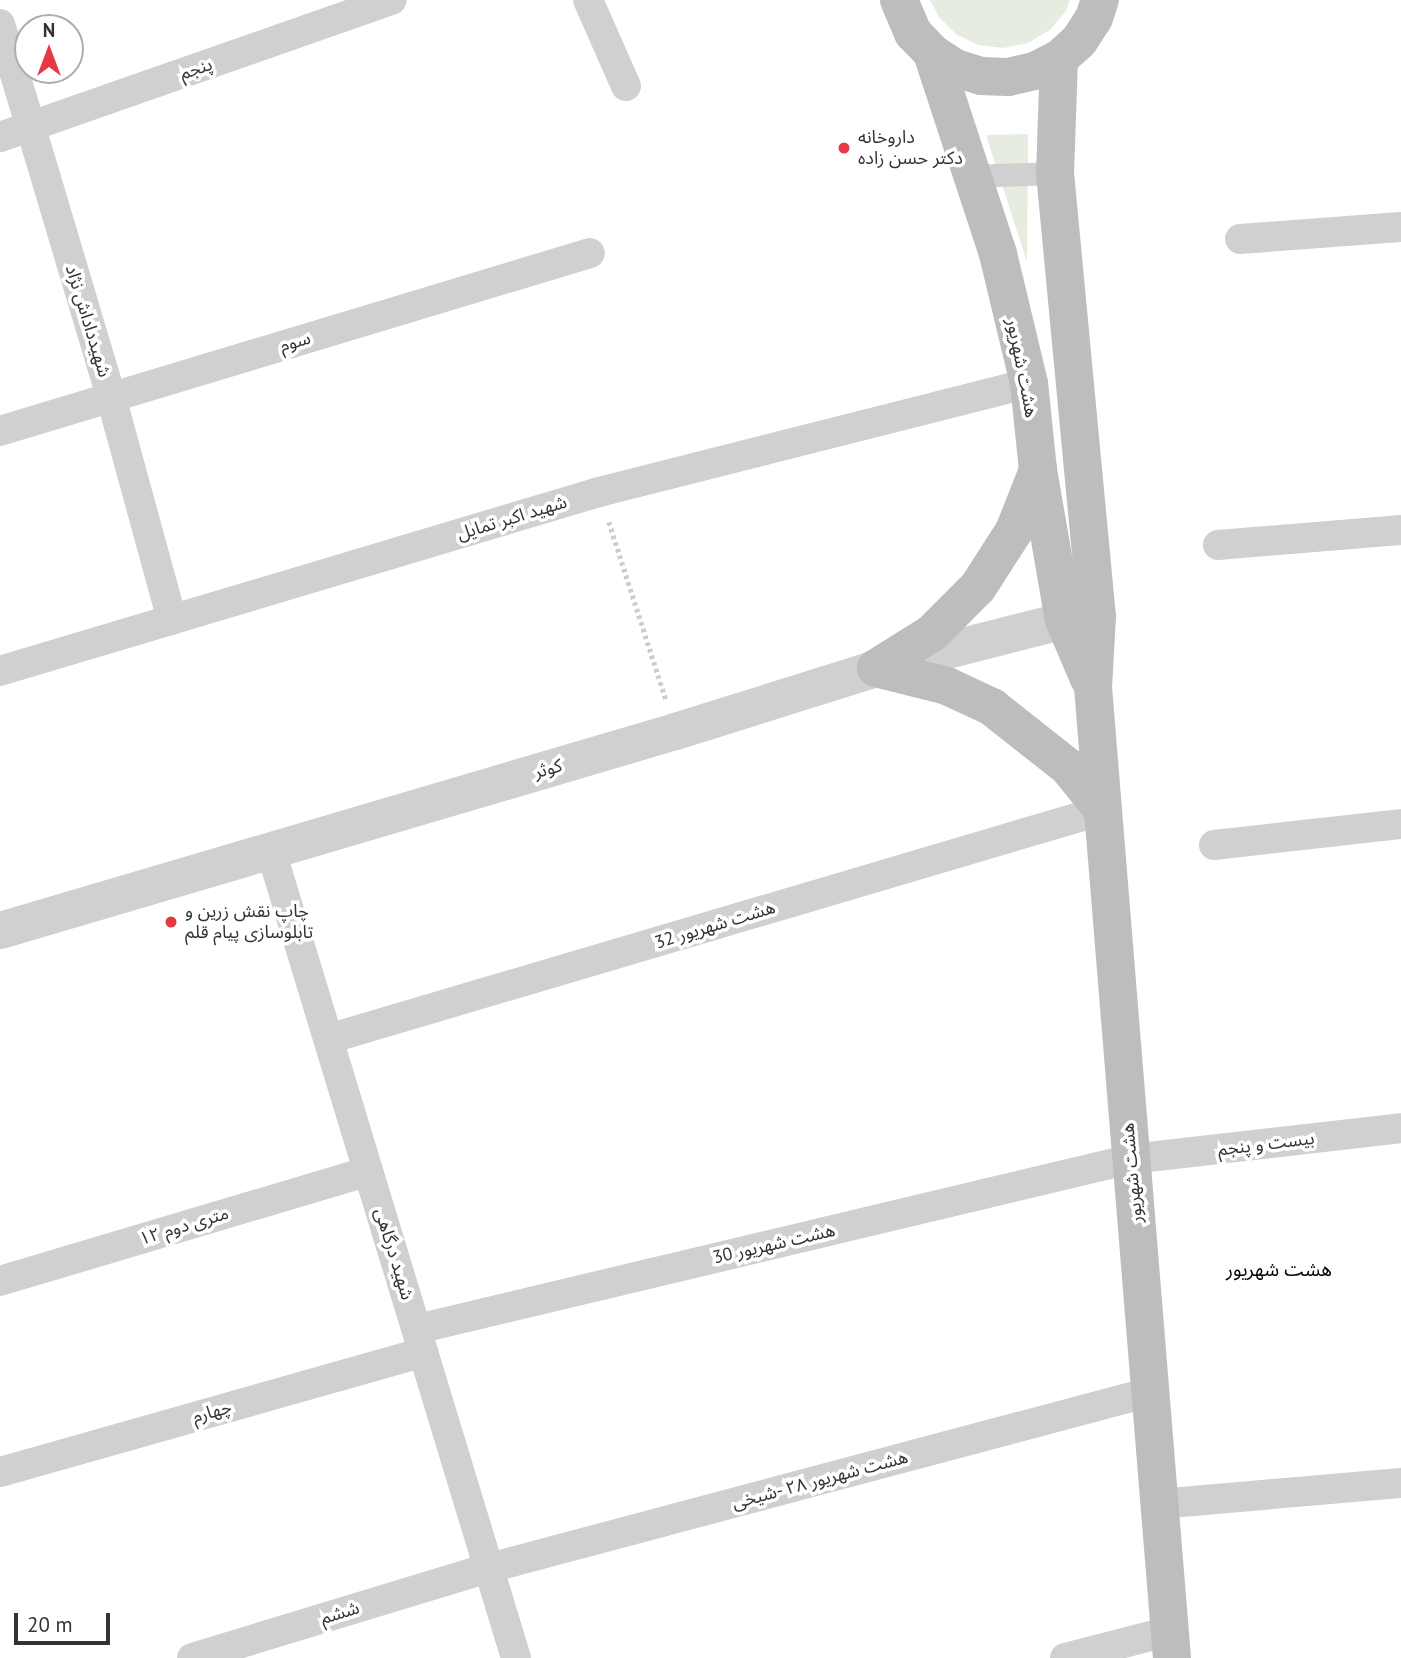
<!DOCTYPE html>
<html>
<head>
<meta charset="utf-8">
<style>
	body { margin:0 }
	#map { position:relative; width:1401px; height:1658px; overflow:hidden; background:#fff; font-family:"PT Sans","Noto Sans Arabic",sans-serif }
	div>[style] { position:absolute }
	.green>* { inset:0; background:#e6ecdf }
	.path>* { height:4.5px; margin-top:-2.25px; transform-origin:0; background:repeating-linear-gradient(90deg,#cdcdcd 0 3.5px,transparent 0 7px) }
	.pedestrian>* { height:23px; margin:-11.5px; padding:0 11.5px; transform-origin:11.5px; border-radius:11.5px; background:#d0d0d0 }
	.minor>* { height:30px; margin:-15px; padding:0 15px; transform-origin:15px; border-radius:15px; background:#d0d0d0 }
	.tertiary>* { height:37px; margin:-18.5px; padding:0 18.5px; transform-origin:18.5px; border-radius:18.5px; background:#d0d0d0 }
	.secondary>* { height:38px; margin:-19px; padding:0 19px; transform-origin:19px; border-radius:19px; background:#bdbdbd }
	.dots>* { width:19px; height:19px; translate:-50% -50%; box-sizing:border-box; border:4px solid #fff; border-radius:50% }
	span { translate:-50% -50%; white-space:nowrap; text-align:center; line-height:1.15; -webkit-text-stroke:7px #fff; paint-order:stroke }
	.street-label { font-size:18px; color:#333 }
	.poi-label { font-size:18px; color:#333 }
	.left { translate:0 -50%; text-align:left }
	.neighbourhood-label { font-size:19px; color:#000 }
	.north { position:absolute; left:14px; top:14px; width:70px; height:70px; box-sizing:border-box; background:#fff; border:2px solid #adadad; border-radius:50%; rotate:0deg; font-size:19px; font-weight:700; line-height:28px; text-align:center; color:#333 }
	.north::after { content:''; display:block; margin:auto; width:24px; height:32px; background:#e63946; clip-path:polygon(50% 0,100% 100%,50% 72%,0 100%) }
	.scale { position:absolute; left:14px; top:1613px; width:96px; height:32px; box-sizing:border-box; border:4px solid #333; border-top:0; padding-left:9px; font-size:21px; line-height:24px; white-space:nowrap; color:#333; -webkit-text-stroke:5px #fff; paint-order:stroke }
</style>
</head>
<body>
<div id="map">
	<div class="green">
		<i style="clip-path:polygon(930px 0,1070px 0,1066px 11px,1050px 30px,1028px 43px,1003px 48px,978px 45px,956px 34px,939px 17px)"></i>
		<i style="clip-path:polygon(1028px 134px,1027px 262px,986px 135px)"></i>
	</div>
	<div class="path">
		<i style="left:609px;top:522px;width:187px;rotate:72.2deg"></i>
	</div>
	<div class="pedestrian">
		<i style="left:970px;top:176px;width:85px;rotate:-2deg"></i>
	</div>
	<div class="minor">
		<i style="left:588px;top:0;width:94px;rotate:66.2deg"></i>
		<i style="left:0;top:24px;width:389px;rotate:73.4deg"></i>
		<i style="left:111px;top:397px;width:231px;rotate:74.7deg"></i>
		<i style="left:0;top:137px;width:415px;rotate:-19.3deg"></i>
		<i style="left:1240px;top:239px;width:161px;rotate:-4.3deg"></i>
		<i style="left:0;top:431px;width:616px;rotate:-16.79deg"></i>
		<i style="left:1218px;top:545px;width:184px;rotate:-4.7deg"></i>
		<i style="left:0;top:671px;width:625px;rotate:-16.64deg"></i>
		<i style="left:599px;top:492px;width:444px;rotate:-14.2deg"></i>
		<i style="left:1214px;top:845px;width:188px;rotate:-6.4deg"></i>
		<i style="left:271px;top:851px;width:843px;rotate:73.11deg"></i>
		<i style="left:328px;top:1039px;width:808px;rotate:-16.46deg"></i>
		<i style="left:0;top:1281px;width:384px;rotate:-16.6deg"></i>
		<i style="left:417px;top:1329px;width:734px;rotate:-13.39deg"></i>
		<i style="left:1131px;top:1159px;width:272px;rotate:-6.5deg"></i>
		<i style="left:0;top:1472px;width:440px;rotate:-15.8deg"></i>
		<i style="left:1159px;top:1504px;width:243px;rotate:-5deg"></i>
		<i style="left:192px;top:1658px;width:310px;rotate:-16.9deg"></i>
		<i style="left:489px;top:1568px;width:684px;rotate:-14.91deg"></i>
		<i style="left:1065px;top:1658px;width:108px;rotate:-14.4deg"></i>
	</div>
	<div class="tertiary">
		<i style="left:0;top:930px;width:704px;rotate:-16.43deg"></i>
		<i style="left:675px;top:731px;width:211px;rotate:-17.4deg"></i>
		<i style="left:876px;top:668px;width:194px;rotate:-14.3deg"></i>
		<i style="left:1064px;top:620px;width:31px;rotate:-7deg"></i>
	</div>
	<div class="secondary">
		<i style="left:899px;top:0;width:36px;rotate:67deg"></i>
		<i style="left:913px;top:33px;width:28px;rotate:46deg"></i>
		<i style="left:932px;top:53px;width:27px;rotate:33deg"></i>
		<i style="left:955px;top:68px;width:27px;rotate:17deg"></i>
		<i style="left:981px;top:76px;width:27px;rotate:2deg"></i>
		<i style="left:1008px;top:77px;width:28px;rotate:-13deg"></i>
		<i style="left:1035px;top:71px;width:27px;rotate:-27deg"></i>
		<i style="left:1059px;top:59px;width:27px;rotate:-42deg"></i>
		<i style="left:1079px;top:41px;width:27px;rotate:-57deg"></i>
		<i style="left:1094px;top:18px;width:19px;rotate:-72deg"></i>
		<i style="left:932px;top:53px;width:212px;rotate:71.8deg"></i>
		<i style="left:998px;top:254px;width:133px;rotate:76.5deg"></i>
		<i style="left:1029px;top:383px;width:87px;rotate:84.1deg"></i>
		<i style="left:1038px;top:470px;width:152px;rotate:80.2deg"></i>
		<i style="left:1064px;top:620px;width:64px;rotate:67deg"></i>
		<i style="left:1059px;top:59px;width:114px;rotate:92deg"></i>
		<i style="left:1055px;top:173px;width:445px;rotate:84.6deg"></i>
		<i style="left:1097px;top:616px;width:71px;rotate:93.2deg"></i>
		<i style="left:1093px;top:687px;width:974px;rotate:85.35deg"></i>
		<i style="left:876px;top:668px;width:73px;rotate:14.2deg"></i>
		<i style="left:947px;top:686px;width:50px;rotate:25deg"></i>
		<i style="left:992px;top:707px;width:97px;rotate:38.3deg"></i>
		<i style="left:1068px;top:767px;width:55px;rotate:50.9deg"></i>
		<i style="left:876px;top:668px;width:66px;rotate:-32deg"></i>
		<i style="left:932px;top:633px;width:65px;rotate:-45deg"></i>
		<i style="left:978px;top:587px;width:67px;rotate:-57.3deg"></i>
		<i style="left:1014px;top:531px;width:66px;rotate:-68.5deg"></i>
	</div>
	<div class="dots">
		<i style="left:844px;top:148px;background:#e63946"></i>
		<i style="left:171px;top:922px;background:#e63946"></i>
	</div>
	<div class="street-label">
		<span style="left:196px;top:69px;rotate:-19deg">پنجم</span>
		<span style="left:88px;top:321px;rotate:73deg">شهیدداداش نژاد</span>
		<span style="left:295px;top:342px;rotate:-17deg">سوم</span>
		<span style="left:1022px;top:368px;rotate:79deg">هشت شهریور</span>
		<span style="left:512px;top:518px;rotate:-17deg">شهید اکبر تمایل</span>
		<span style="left:548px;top:769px;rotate:-16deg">کوثر</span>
		<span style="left:715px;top:925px;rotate:-17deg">هشت شهریور 32</span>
		<span style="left:1266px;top:1144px;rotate:-7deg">بیست و پنجم</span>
		<span style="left:1132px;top:1173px;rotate:-95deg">هشت شهریور</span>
		<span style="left:184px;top:1226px;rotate:-17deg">۱۲ متری دوم</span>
		<span style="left:774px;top:1244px;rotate:-13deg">هشت شهریور 30</span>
		<span style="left:394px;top:1254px;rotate:73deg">شهید درگاهی</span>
		<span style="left:212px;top:1412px;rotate:-16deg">چهارم</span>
		<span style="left:820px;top:1480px;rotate:-15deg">هشت شهریور ۲۸ -شیخی</span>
		<span style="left:340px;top:1613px;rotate:-17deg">ششم</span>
	</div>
	<div class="poi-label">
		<span class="left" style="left:858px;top:148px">داروخانه<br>دکتر حسن زاده</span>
		<span class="left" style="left:185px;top:922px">چاپ نقش زرین و<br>تابلوسازی پیام قلم</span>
	</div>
	<div class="neighbourhood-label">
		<span style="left:1279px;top:1270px">هشت شهریور</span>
	</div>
	<div class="north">N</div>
	<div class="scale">20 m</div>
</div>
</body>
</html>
